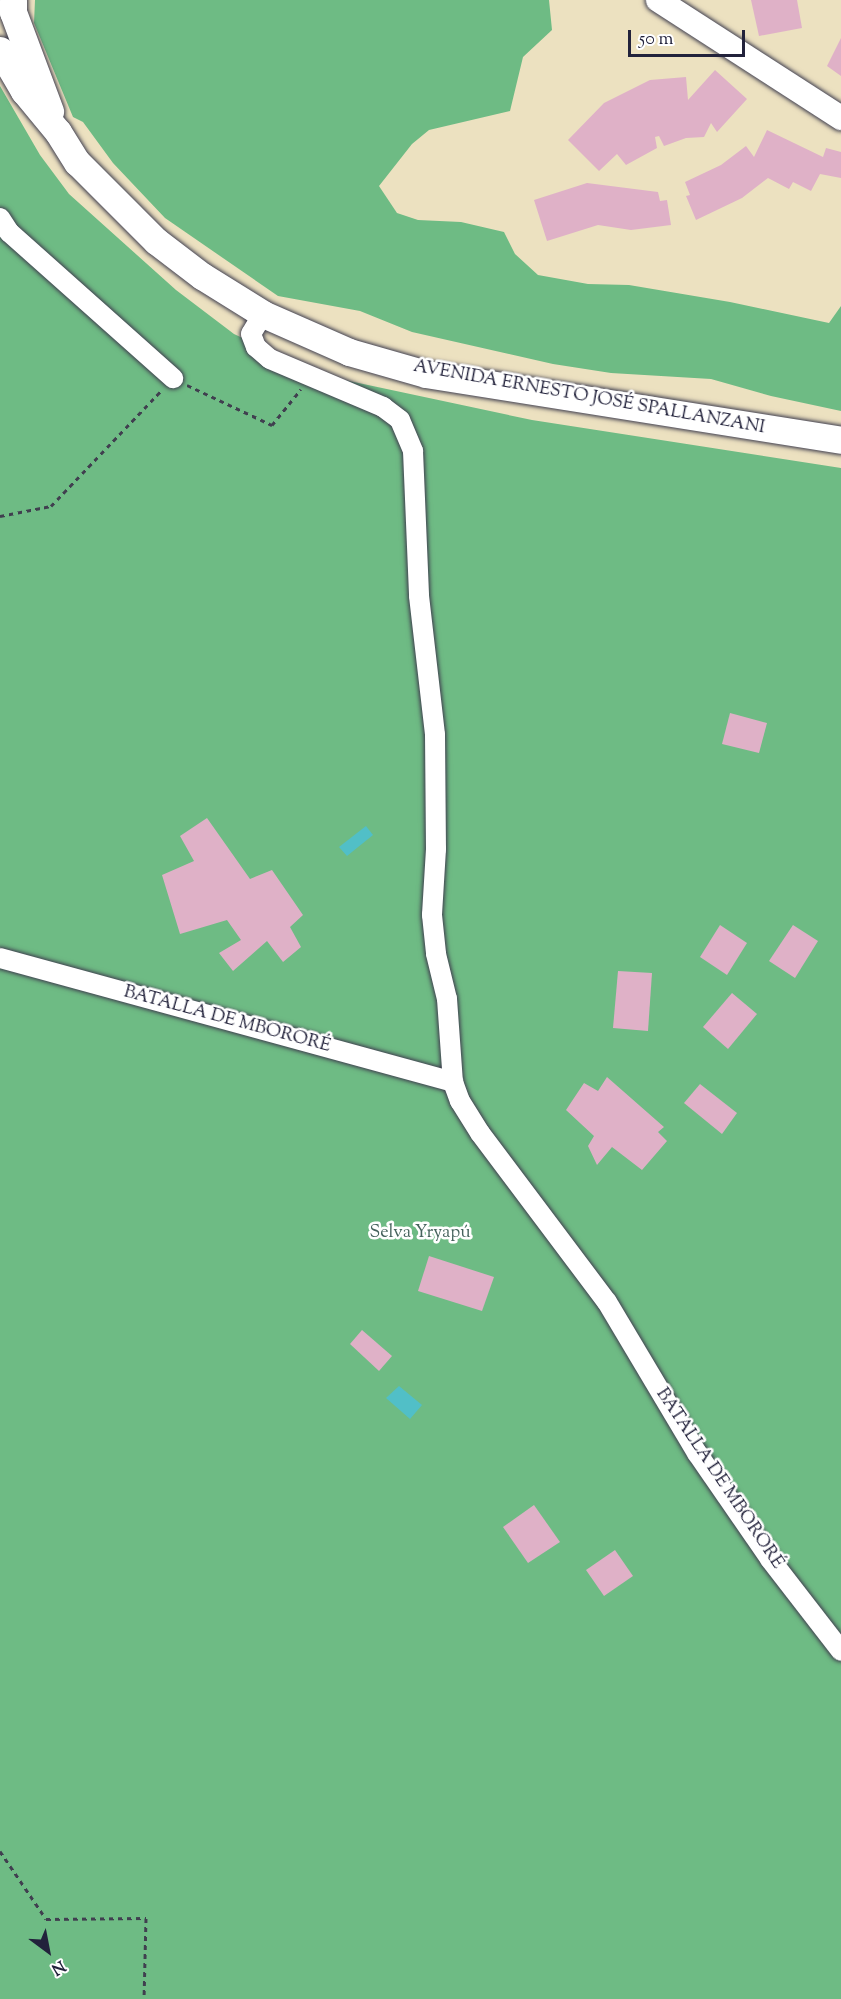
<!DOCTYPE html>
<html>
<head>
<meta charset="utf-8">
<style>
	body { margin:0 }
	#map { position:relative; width:841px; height:1999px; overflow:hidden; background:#ece1c0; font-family:"Sorts Mill Goudy",serif }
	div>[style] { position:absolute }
	.forest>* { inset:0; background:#6ebb84 }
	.water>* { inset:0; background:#51bfc7 }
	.building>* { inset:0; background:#dfb1c7 }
	.path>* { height:3px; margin-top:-1.5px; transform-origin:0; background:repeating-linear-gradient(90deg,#403f4f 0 4.5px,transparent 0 9px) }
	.roads { filter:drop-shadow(0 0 2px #403f4f) drop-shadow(0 0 2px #403f4f) }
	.minor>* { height:20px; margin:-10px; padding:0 10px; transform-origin:10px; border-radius:10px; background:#fff }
	.major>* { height:24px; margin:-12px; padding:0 12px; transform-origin:12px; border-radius:12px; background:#fff }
	.highway>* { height:27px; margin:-13.5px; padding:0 13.5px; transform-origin:13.5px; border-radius:13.5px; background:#fff }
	span { translate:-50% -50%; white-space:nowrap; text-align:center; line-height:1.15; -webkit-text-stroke:5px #fff; paint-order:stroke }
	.street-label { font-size:18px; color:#22223b }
	.park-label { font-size:18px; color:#46635d }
	.north { position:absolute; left:18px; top:1921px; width:60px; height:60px; -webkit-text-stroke:4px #fff; paint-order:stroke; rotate:148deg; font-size:16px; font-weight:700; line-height:24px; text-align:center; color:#22223b }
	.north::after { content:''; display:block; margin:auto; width:21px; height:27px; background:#22223b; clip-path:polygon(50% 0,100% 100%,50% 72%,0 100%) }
	.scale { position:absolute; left:628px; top:30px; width:117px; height:27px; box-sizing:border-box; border:3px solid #22223b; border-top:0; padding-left:8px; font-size:18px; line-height:21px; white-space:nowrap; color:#22223b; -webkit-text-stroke:4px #fff; paint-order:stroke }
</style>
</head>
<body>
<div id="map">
	<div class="forest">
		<i style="clip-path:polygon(35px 0,549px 0,552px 30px,523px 57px,510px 111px,429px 130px,412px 144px,379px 186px,397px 213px,418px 220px,461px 222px,504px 232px,515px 254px,538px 275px,588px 284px,629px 285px,730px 302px,829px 323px,841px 306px,841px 411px,771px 396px,711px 379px,611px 373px,553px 364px,412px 332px,360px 311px,278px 296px,165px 218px,113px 163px,83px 122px,73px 117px,34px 23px)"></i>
		<i style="clip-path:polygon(0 86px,40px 155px,69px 194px,176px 290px,234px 334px,321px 375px,532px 420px,841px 468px,841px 1999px,0 1999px)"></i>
	</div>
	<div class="water">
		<i style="clip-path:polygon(366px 826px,373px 835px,347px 856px,339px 847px)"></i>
		<i style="clip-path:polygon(399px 1386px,422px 1405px,410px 1419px,386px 1398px)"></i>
	</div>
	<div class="building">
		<i style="clip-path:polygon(751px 0,797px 0,802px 28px,759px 36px)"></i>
		<i style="clip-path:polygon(841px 38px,841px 76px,827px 66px)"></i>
		<i style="clip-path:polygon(715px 70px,747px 99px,717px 132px,711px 123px,704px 137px,686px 138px,664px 146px,659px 136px,655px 137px,657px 148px,626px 165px,617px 154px,599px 171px,568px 140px,604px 103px,650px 80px,686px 77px,688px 100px)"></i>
		<i style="clip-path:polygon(767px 130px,823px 157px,826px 148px,841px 152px,841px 178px,820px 174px,811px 191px,793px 182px,789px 189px,768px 178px,742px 198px,696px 220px,686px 196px,690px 195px,685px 182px,721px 165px,746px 146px,754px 157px)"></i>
		<i style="clip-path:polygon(587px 183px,658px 192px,660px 201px,667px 200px,671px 225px,631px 230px,598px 225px,547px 241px,534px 200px)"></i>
		<i style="clip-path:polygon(730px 713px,767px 723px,759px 753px,722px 744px)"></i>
		<i style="clip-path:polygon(207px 818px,250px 879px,272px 870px,303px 915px,290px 927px,301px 947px,283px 962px,267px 941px,233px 971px,219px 953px,241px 940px,227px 920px,180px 934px,162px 875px,194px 861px,180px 836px)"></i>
		<i style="clip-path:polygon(720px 925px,747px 943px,727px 975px,700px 957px)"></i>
		<i style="clip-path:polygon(793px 925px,818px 941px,795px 978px,769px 961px)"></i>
		<i style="clip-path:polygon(618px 971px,652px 973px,648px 1031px,613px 1028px)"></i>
		<i style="clip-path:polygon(732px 993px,757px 1014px,728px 1049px,703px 1027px)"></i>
		<i style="clip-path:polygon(607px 1077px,664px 1127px,658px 1132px,667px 1141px,642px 1170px,612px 1147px,597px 1165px,588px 1146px,594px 1136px,566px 1110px,584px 1083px,598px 1091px)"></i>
		<i style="clip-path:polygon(700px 1084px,737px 1113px,722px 1134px,684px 1103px)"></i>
		<i style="clip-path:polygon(429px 1256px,494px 1277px,482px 1311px,418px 1291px)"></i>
		<i style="clip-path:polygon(362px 1330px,392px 1356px,379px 1371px,350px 1344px)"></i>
		<i style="clip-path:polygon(534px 1505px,560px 1542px,528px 1563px,503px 1527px)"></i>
		<i style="clip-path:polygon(615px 1550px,633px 1576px,604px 1596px,586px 1570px)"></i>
	</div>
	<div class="path">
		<i style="left:187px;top:385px;width:94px;rotate:25.2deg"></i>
		<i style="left:272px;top:425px;width:46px;rotate:-51.1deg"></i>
		<i style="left:0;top:516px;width:52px;rotate:-11.1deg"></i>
		<i style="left:51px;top:506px;width:159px;rotate:-46.3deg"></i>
		<i style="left:0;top:1851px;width:82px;rotate:55.9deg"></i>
		<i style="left:46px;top:1919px;width:100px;rotate:-0.6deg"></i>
		<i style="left:146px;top:1918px;width:81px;rotate:91.4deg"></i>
	</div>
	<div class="roads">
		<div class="minor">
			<i style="left:0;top:218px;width:17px;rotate:57deg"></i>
			<i style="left:9px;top:232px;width:220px;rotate:41.7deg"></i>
			<i style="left:263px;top:314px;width:23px;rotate:121deg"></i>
			<i style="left:251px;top:334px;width:14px;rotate:69deg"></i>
			<i style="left:256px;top:347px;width:18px;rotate:41deg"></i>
			<i style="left:270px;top:359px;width:123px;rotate:23deg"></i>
			<i style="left:383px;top:407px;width:21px;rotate:37deg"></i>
			<i style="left:400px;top:420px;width:34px;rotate:67deg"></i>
			<i style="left:413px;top:451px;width:145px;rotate:87.6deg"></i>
			<i style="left:419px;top:596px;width:140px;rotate:83.4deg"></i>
			<i style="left:435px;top:735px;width:114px;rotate:89.5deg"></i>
			<i style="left:436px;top:849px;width:66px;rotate:93.5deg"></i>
			<i style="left:432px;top:915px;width:39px;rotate:84deg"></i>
			<i style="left:436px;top:954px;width:46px;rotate:76.3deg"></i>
			<i style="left:447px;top:999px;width:83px;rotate:85.9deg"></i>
			<i style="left:453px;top:1082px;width:20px;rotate:70deg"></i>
			<i style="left:460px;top:1101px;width:38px;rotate:58deg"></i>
			<i style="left:480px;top:1133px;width:211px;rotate:53.1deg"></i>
			<i style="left:607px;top:1302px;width:176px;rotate:59.2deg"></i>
			<i style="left:697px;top:1453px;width:129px;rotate:55.4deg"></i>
			<i style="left:770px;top:1559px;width:116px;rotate:52.3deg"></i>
			<i style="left:0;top:958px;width:470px;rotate:15.3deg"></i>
		</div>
		<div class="major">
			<i style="left:658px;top:0;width:218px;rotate:32.8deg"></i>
		</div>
		<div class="highway">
			<i style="left:13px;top:0;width:12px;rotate:90deg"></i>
			<i style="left:13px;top:12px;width:106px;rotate:69.5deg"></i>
			<i style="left:0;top:50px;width:48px;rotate:59.7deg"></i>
			<i style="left:24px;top:91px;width:53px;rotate:50.3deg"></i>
			<i style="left:58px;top:132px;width:36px;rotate:58deg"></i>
			<i style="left:77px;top:162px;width:112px;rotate:45deg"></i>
			<i style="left:156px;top:241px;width:58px;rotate:37.3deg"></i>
			<i style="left:202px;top:276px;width:72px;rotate:31.9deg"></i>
			<i style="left:263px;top:314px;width:94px;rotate:23.8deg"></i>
			<i style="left:349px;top:352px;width:80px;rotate:15.9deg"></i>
			<i style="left:426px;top:374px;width:420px;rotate:9deg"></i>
		</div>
	</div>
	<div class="street-label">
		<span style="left:589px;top:398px;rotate:10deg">AVENIDA ERNESTO JOSÉ SPALLANZANI</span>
		<span style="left:227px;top:1020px;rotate:15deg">BATALLA DE MBORORÉ</span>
		<span style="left:719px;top:1479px;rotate:56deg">BATALLA DE MBORORÉ</span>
	</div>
	<div class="park-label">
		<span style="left:420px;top:1233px">Selva Yryapú</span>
	</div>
	<div class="north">N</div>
	<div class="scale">50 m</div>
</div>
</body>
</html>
